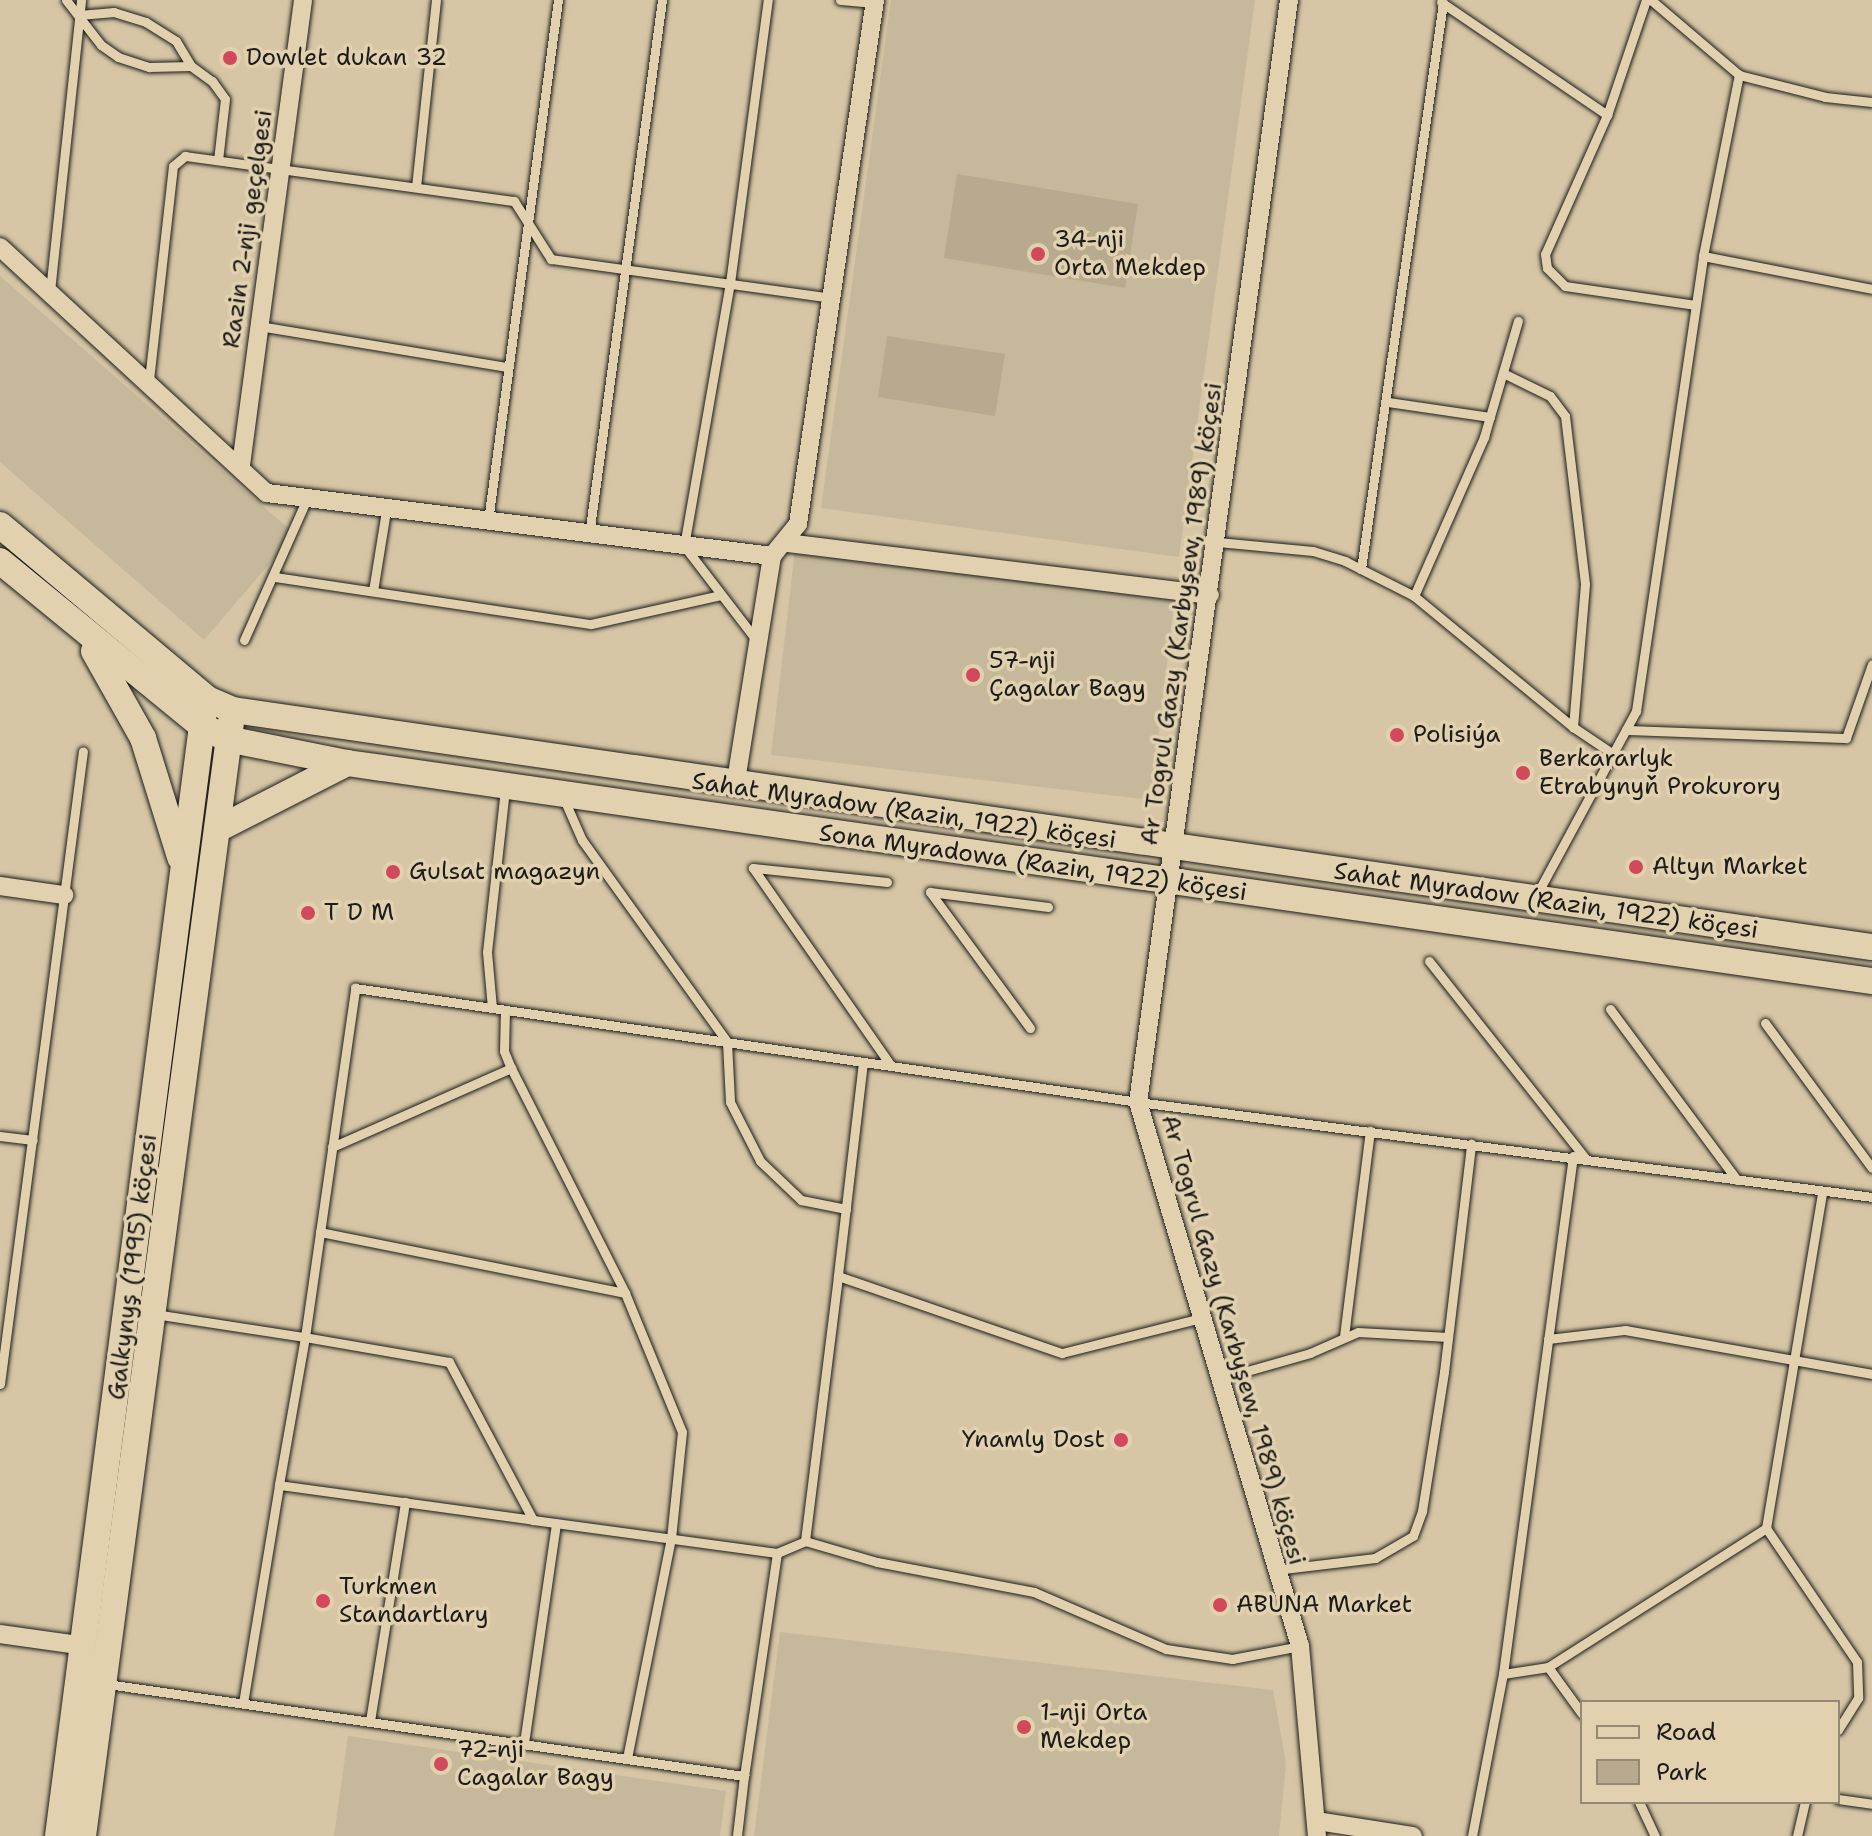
<!DOCTYPE html>
<html>
<head>
<meta charset="utf-8">
<style>
	body { margin:0 }
	#map { position:relative; width:1872px; height:1836px; overflow:hidden; background:#d6c6a5; font-family:"Shantell Sans",sans-serif }
	div>[style] { position:absolute }
	.built>* { inset:0; background:#c6b89a }
	.green>* { inset:0; background:#b7aa8e }
	.roads { filter:drop-shadow(0 0 2px #1c1c1c) drop-shadow(0 0 2px #1c1c1c) }
	.service>* { height:9px; margin:-4.5px; padding:0 4.5px; transform-origin:4.5px; border-radius:4.5px; background:#e2d1ae }
	.minor>* { height:18px; margin:-9px; padding:0 9px; transform-origin:9px; border-radius:9px; background:#e2d1ae }
	.secondary>* { height:26px; margin:-13px; padding:0 13px; transform-origin:13px; border-radius:13px; background:#e2d1ae }
	.dots>* { width:22px; height:22px; translate:-50% -50%; box-sizing:border-box; border:4px solid #e2d1ae; border-radius:50% }
	span { translate:-50% -50%; white-space:nowrap; text-align:center; line-height:1.15; -webkit-text-stroke:7px #e2d1ae; paint-order:stroke }
	.poi-label { font-size:24px; color:#1c1c1c }
	.left { translate:0 -50%; text-align:left }
	.right { translate:-100% -50%; text-align:right }
	.street-label { font-size:24px; color:#1c1c1c }
	.legend { position:absolute; left:1580px; top:1700px; width:260px; height:104px; box-sizing:border-box; background:#e2d1ae; border:2px solid #938974; margin:0; padding:10px 14px; list-style:none; font-size:24px; color:#1c1c1c }
	.legend li { display:flex; align-items:center; gap:16px; height:40px }
	.legend b { width:40px; border:2px solid #938974 }
</style>
</head>
<body>
<div id="map">
	<div class="built">
		<i style="clip-path:polygon(891px 0,1255px 0,1179px 557px,821px 508px)"></i>
		<i style="clip-path:polygon(0 276px,295px 534px,204px 640px,0 462px)"></i>
		<i style="clip-path:polygon(795px 551px,1175px 595px,1151px 800px,771px 755px)"></i>
		<i style="clip-path:polygon(780px 1632px,1273px 1690px,1286px 1764px,1279px 1836px,754px 1836px)"></i>
		<i style="clip-path:polygon(348px 1736px,726px 1791px,720px 1836px,334px 1836px)"></i>
	</div>
	<div class="green">
		<i style="clip-path:polygon(957px 174px,1138px 204px,1125px 288px,944px 258px)"></i>
		<i style="clip-path:polygon(887px 336px,1005px 354px,995px 416px,878px 397px)"></i>
	</div>
	<div class="roads">
		<div class="service">
			<i style="left:66px;top:0;width:57px;rotate:52.1deg"></i>
			<i style="left:101px;top:45px;width:21px;rotate:35deg"></i>
			<i style="left:118px;top:57px;width:33px;rotate:18deg"></i>
			<i style="left:149px;top:67px;width:42px;rotate:-1.4deg"></i>
			<i style="left:191px;top:66px;width:29px;rotate:-121deg"></i>
			<i style="left:176px;top:41px;width:36px;rotate:-148deg"></i>
			<i style="left:146px;top:22px;width:34px;rotate:-163deg"></i>
			<i style="left:114px;top:12px;width:35px;rotate:175deg"></i>
			<i style="left:840px;top:0;width:35px;rotate:5deg"></i>
			<i style="left:1646px;top:0;width:121px;rotate:108.7deg"></i>
			<i style="left:1607px;top:115px;width:152px;rotate:114deg"></i>
			<i style="left:1545px;top:254px;width:14px;rotate:82deg"></i>
			<i style="left:1547px;top:268px;width:25px;rotate:45deg"></i>
			<i style="left:1565px;top:286px;width:132px;rotate:8.3deg"></i>
			<i style="left:1651px;top:0;width:116px;rotate:40.4deg"></i>
			<i style="left:1739px;top:75px;width:89px;rotate:14.3deg"></i>
			<i style="left:1825px;top:97px;width:47px;rotate:6.1deg"></i>
			<i style="left:1441px;top:2px;width:201px;rotate:34.2deg"></i>
			<i style="left:191px;top:66px;width:26px;rotate:36deg"></i>
			<i style="left:212px;top:81px;width:22px;rotate:54deg"></i>
			<i style="left:225px;top:99px;width:61px;rotate:96.5deg"></i>
			<i style="left:416px;top:187px;width:188px;rotate:-83.9deg"></i>
			<i style="left:1703px;top:256px;width:172px;rotate:11deg"></i>
			<i style="left:50px;top:291px;width:293px;rotate:-83.9deg"></i>
			<i style="left:259px;top:326px;width:252px;rotate:9.4deg"></i>
			<i style="left:1503px;top:373px;width:52px;rotate:26.1deg"></i>
			<i style="left:1550px;top:396px;width:25px;rotate:53deg"></i>
			<i style="left:1565px;top:416px;width:169px;rotate:83.2deg"></i>
			<i style="left:1585px;top:584px;width:144px;rotate:94.8deg"></i>
			<i style="left:149px;top:380px;width:215px;rotate:-83.6deg"></i>
			<i style="left:173px;top:166px;width:16px;rotate:-40deg"></i>
			<i style="left:185px;top:156px;width:332px;rotate:7.8deg"></i>
			<i style="left:514px;top:201px;width:69px;rotate:57.5deg"></i>
			<i style="left:551px;top:259px;width:285px;rotate:7.9deg"></i>
			<i style="left:1388px;top:402px;width:103px;rotate:8.4deg"></i>
			<i style="left:488px;top:521px;width:526px;rotate:-82.35deg"></i>
			<i style="left:589px;top:535px;width:540px;rotate:-82.23deg"></i>
			<i style="left:1218px;top:542px;width:95px;rotate:5.4deg"></i>
			<i style="left:1313px;top:551px;width:34px;rotate:17deg"></i>
			<i style="left:1345px;top:561px;width:77px;rotate:26.9deg"></i>
			<i style="left:1414px;top:596px;width:206px;rotate:39.5deg"></i>
			<i style="left:1573px;top:727px;width:48px;rotate:34deg"></i>
			<i style="left:1361px;top:569px;width:572px;rotate:-81.76deg"></i>
			<i style="left:275px;top:577px;width:319px;rotate:8.5deg"></i>
			<i style="left:591px;top:624px;width:133px;rotate:-12.6deg"></i>
			<i style="left:373px;top:591px;width:81px;rotate:-80.8deg"></i>
			<i style="left:1414px;top:596px;width:174px;rotate:-66.2deg"></i>
			<i style="left:1484px;top:437px;width:121px;rotate:-73.7deg"></i>
			<i style="left:244px;top:640px;width:152px;rotate:-66deg"></i>
			<i style="left:757px;top:641px;width:120px;rotate:-127.5deg"></i>
			<i style="left:684px;top:546px;width:267px;rotate:-80.1deg"></i>
			<i style="left:730px;top:283px;width:286px;rotate:-82.4deg"></i>
			<i style="left:1626px;top:730px;width:220px;rotate:2.1deg"></i>
			<i style="left:1846px;top:738px;width:78px;rotate:-70.6deg"></i>
			<i style="left:563px;top:797px;width:47px;rotate:66.2deg"></i>
			<i style="left:582px;top:840px;width:249px;rotate:54.3deg"></i>
			<i style="left:727px;top:1042px;width:60px;rotate:87.1deg"></i>
			<i style="left:730px;top:1102px;width:66px;rotate:63deg"></i>
			<i style="left:760px;top:1161px;width:57px;rotate:43.6deg"></i>
			<i style="left:801px;top:1200px;width:46px;rotate:11.3deg"></i>
			<i style="left:887px;top:882px;width:135px;rotate:-174deg"></i>
			<i style="left:753px;top:868px;width:241px;rotate:55.1deg"></i>
			<i style="left:1537px;top:894px;width:208px;rotate:-61.6deg"></i>
			<i style="left:1636px;top:711px;width:460px;rotate:-81.6deg"></i>
			<i style="left:1703px;top:256px;width:185px;rotate:-78.8deg"></i>
			<i style="left:1429px;top:961px;width:251px;rotate:51.6deg"></i>
			<i style="left:492px;top:1008px;width:56px;rotate:-95.1deg"></i>
			<i style="left:487px;top:952px;width:164px;rotate:-83.7deg"></i>
			<i style="left:1610px;top:1009px;width:213px;rotate:53.4deg"></i>
			<i style="left:505px;top:1010px;width:41px;rotate:91.4deg"></i>
			<i style="left:504px;top:1051px;width:18px;rotate:68deg"></i>
			<i style="left:511px;top:1068px;width:252px;rotate:63.1deg"></i>
			<i style="left:625px;top:1293px;width:150px;rotate:67.7deg"></i>
			<i style="left:682px;top:1432px;width:107px;rotate:95.9deg"></i>
			<i style="left:671px;top:1538px;width:224px;rotate:101.3deg"></i>
			<i style="left:1765px;top:1023px;width:180px;rotate:53.6deg"></i>
			<i style="left:1030px;top:1028px;width:169px;rotate:-126.3deg"></i>
			<i style="left:930px;top:892px;width:119px;rotate:7.2deg"></i>
			<i style="left:863px;top:1062px;width:215px;rotate:96.7deg"></i>
			<i style="left:838px;top:1276px;width:237px;rotate:19deg"></i>
			<i style="left:1062px;top:1353px;width:143px;rotate:-14.1deg"></i>
			<i style="left:0;top:1136px;width:33px;rotate:7deg"></i>
			<i style="left:332px;top:1147px;width:196px;rotate:-23.8deg"></i>
			<i style="left:1573px;top:1156px;width:523px;rotate:97.7deg"></i>
			<i style="left:1503px;top:1674px;width:46px;rotate:-8.8deg"></i>
			<i style="left:1548px;top:1667px;width:259px;rotate:-32.5deg"></i>
			<i style="left:1766px;top:1528px;width:341px;rotate:-80.5deg"></i>
			<i style="left:320px;top:1232px;width:311px;rotate:11.3deg"></i>
			<i style="left:154px;top:1314px;width:153px;rotate:8.7deg"></i>
			<i style="left:305px;top:1337px;width:353px;rotate:-81.8deg"></i>
			<i style="left:355px;top:988px;width:791px;rotate:8.28deg"></i>
			<i style="left:1138px;top:1102px;width:740px;rotate:7.37deg"></i>
			<i style="left:1344px;top:1336px;width:207px;rotate:-82.8deg"></i>
			<i style="left:1548px;top:1339px;width:78px;rotate:-6.7deg"></i>
			<i style="left:1625px;top:1330px;width:251px;rotate:10.1deg"></i>
			<i style="left:1219px;top:1379px;width:95px;rotate:-15.9deg"></i>
			<i style="left:1310px;top:1353px;width:52px;rotate:-23.6deg"></i>
			<i style="left:1358px;top:1332px;width:90px;rotate:3.2deg"></i>
			<i style="left:0;top:1384px;width:638px;rotate:-82.53deg"></i>
			<i style="left:533px;top:1520px;width:179px;rotate:-118deg"></i>
			<i style="left:449px;top:1362px;width:146px;rotate:-170.2deg"></i>
			<i style="left:305px;top:1337px;width:150px;rotate:100deg"></i>
			<i style="left:279px;top:1485px;width:256px;rotate:7.8deg"></i>
			<i style="left:533px;top:1520px;width:246px;rotate:7.7deg"></i>
			<i style="left:777px;top:1553px;width:225px;rotate:98.4deg"></i>
			<i style="left:1766px;top:1528px;width:162px;rotate:55.8deg"></i>
			<i style="left:1857px;top:1662px;width:36px;rotate:88deg"></i>
			<i style="left:1858px;top:1698px;width:38px;rotate:122deg"></i>
			<i style="left:805px;top:1541px;width:75px;rotate:16.3deg"></i>
			<i style="left:877px;top:1562px;width:160px;rotate:10.8deg"></i>
			<i style="left:1034px;top:1592px;width:144px;rotate:23.4deg"></i>
			<i style="left:1166px;top:1649px;width:67px;rotate:8.6deg"></i>
			<i style="left:1232px;top:1659px;width:69px;rotate:-10.8deg"></i>
			<i style="left:777px;top:1553px;width:30px;rotate:-23deg"></i>
			<i style="left:805px;top:1541px;width:267px;rotate:-82.9deg"></i>
			<i style="left:1275px;top:1570px;width:101px;rotate:-6.8deg"></i>
			<i style="left:1375px;top:1558px;width:44px;rotate:-30.1deg"></i>
			<i style="left:1413px;top:1536px;width:27px;rotate:-70deg"></i>
			<i style="left:1422px;top:1511px;width:141px;rotate:-81deg"></i>
			<i style="left:1444px;top:1372px;width:230px;rotate:-83.2deg"></i>
			<i style="left:1548px;top:1667px;width:58px;rotate:54.1deg"></i>
			<i style="left:107px;top:1684px;width:644px;rotate:8.22deg"></i>
			<i style="left:744px;top:1776px;width:60px;rotate:96.7deg"></i>
			<i style="left:243px;top:1703px;width:221px;rotate:-80.6deg"></i>
			<i style="left:370px;top:1721px;width:222px;rotate:-80.9deg"></i>
			<i style="left:524px;top:1743px;width:222px;rotate:-81.7deg"></i>
			<i style="left:1838px;top:1799px;width:34px;rotate:8deg"></i>
			<i style="left:1639px;top:1802px;width:38px;rotate:65deg"></i>
			<i style="left:1472px;top:1836px;width:165px;rotate:-79.2deg"></i>
			<i style="left:1797px;top:1836px;width:35px;rotate:-77deg"></i>
		</div>
		<div class="minor">
			<i style="left:1289px;top:0;width:1112px;rotate:97.8deg"></i>
			<i style="left:1138px;top:1102px;width:568px;rotate:73.42deg"></i>
			<i style="left:1300px;top:1646px;width:191px;rotate:84.9deg"></i>
			<i style="left:0;top:247px;width:363px;rotate:42.7deg"></i>
			<i style="left:267px;top:493px;width:509px;rotate:7.11deg"></i>
			<i style="left:241px;top:465px;width:469px;rotate:-82.4deg"></i>
			<i style="left:787px;top:543px;width:426px;rotate:7deg"></i>
			<i style="left:735px;top:787px;width:234px;rotate:-80.9deg"></i>
			<i style="left:772px;top:556px;width:41px;rotate:-50.9deg"></i>
			<i style="left:798px;top:524px;width:530px;rotate:-81.64deg"></i>
			<i style="left:0;top:886px;width:65px;rotate:8deg"></i>
			<i style="left:0;top:1634px;width:86px;rotate:8deg"></i>
			<i style="left:1317px;top:1821px;width:97px;rotate:8.9deg"></i>
		</div>
		<div class="secondary">
			<i style="left:0;top:525px;width:270px;rotate:40deg"></i>
			<i style="left:207px;top:699px;width:28px;rotate:23deg"></i>
			<i style="left:233px;top:710px;width:1656px;rotate:8.23deg"></i>
			<i style="left:0;top:561px;width:257px;rotate:39.3deg"></i>
			<i style="left:199px;top:724px;width:32px;rotate:28deg"></i>
			<i style="left:227px;top:739px;width:122px;rotate:11.3deg"></i>
			<i style="left:347px;top:763px;width:1541px;rotate:8.14deg"></i>
			<i style="left:94px;top:651px;width:100px;rotate:60.6deg"></i>
			<i style="left:143px;top:738px;width:125px;rotate:72.7deg"></i>
			<i style="left:220px;top:828px;width:143px;rotate:-27.1deg"></i>
			<i style="left:58px;top:1836px;width:1135px;rotate:-82.61deg"></i>
			<i style="left:83px;top:1836px;width:1124px;rotate:-82.43deg"></i>
		</div>
	</div>
	<div class="dots">
		<i style="left:230px;top:58px;background:#d1495b"></i>
		<i style="left:1038px;top:254px;background:#d1495b"></i>
		<i style="left:973px;top:675px;background:#d1495b"></i>
		<i style="left:1397px;top:735px;background:#d1495b"></i>
		<i style="left:1523px;top:773px;background:#d1495b"></i>
		<i style="left:1636px;top:867px;background:#d1495b"></i>
		<i style="left:393px;top:872px;background:#d1495b"></i>
		<i style="left:308px;top:913px;background:#d1495b"></i>
		<i style="left:1121px;top:1440px;background:#d1495b"></i>
		<i style="left:323px;top:1601px;background:#d1495b"></i>
		<i style="left:1220px;top:1605px;background:#d1495b"></i>
		<i style="left:1024px;top:1727px;background:#d1495b"></i>
		<i style="left:441px;top:1764px;background:#d1495b"></i>
	</div>
	<div class="poi-label">
		<span class="left" style="left:246px;top:58px">Dowlet dukan 32</span>
		<span class="left" style="left:1054px;top:254px">34-nji<br>Orta Mekdep</span>
		<span class="left" style="left:989px;top:675px">57-nji<br>Çagalar Bagy</span>
		<span class="left" style="left:1413px;top:735px">Polisiýa</span>
		<span class="left" style="left:1539px;top:773px">Berkararlyk<br>Etrabynyň Prokurory</span>
		<span class="left" style="left:1652px;top:867px">Altyn Market</span>
		<span class="left" style="left:409px;top:872px">Gulsat magazyn</span>
		<span class="left" style="left:324px;top:913px">T D M</span>
		<span class="right" style="left:1105px;top:1440px">Ynamly Dost</span>
		<span class="left" style="left:339px;top:1601px">Turkmen<br>Standartlary</span>
		<span class="left" style="left:1236px;top:1605px">ABUNA Market</span>
		<span class="left" style="left:1040px;top:1727px">1-nji Orta<br>Mekdep</span>
		<span class="left" style="left:457px;top:1764px">72-nji<br>Cagalar Bagy</span>
	</div>
	<div class="street-label">
		<span style="left:248px;top:229px;rotate:-82deg">Razin 2-nji geçelgesi</span>
		<span style="left:1182px;top:614px;rotate:-82deg">Ar Togrul Gazy (Karbyşew, 1989) köçesi</span>
		<span style="left:904px;top:811px;rotate:8deg">Sahat Myradow (Razin, 1922) köçesi</span>
		<span style="left:1033px;top:863px;rotate:8deg">Sona Myradowa (Razin, 1922) köçesi</span>
		<span style="left:1546px;top:901px;rotate:8deg">Sahat Myradow (Razin, 1922) köçesi</span>
		<span style="left:133px;top:1267px;rotate:-83deg">Galkynyş (1995) köçesi</span>
		<span style="left:1233px;top:1340px;rotate:74deg">Ar Togrul Gazy (Karbyşew, 1989) köçesi</span>
	</div>
	<ul class="legend">
	<li><b style="height:10px;background:#e2d1ae"></b>Road</li>
	<li><b style="height:22px;background:#b7aa8e"></b>Park</li>
	</ul>
</div>
</body>
</html>
